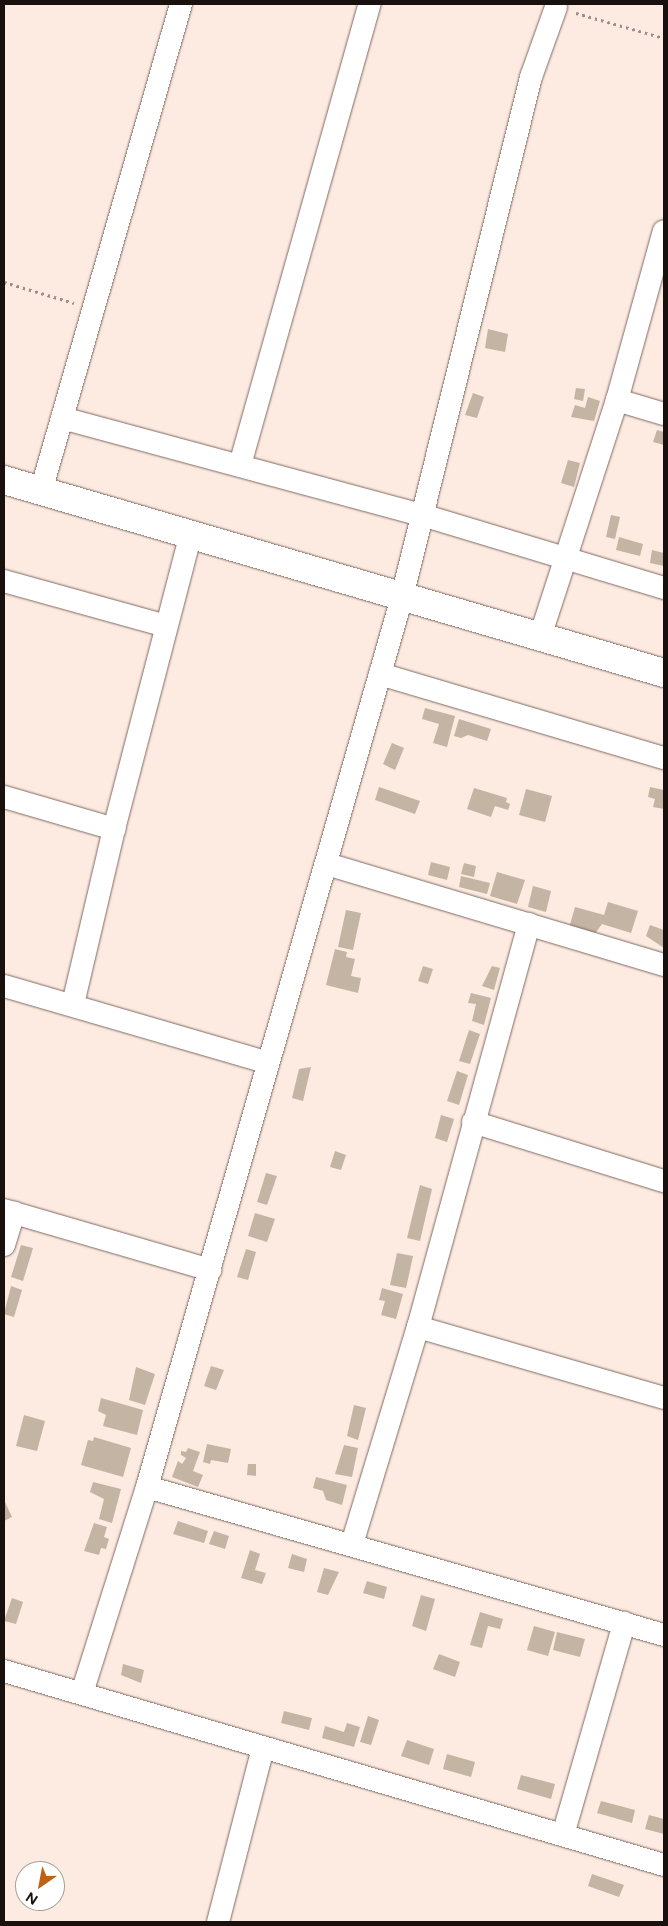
<!DOCTYPE html>
<html>
<head>
<meta charset="utf-8">
<style>
	body { margin:0 }
	#map { position:relative; width:668px; height:1926px; overflow:hidden; background:#fdeae1; font-family:Figtree,sans-serif }
	div>[style] { position:absolute }
	.building>* { inset:0; background:#c4b4a3 }
	.path>* { height:3px; margin-top:-1.5px; transform-origin:0; background:repeating-linear-gradient(90deg,#9c8e87 0 2.5px,transparent 0 6.5px) }
	.roads { filter:drop-shadow(0 0 1px #7e6960) drop-shadow(0 0 1px #7e6960) }
	.street>* { height:22px; margin:-11px; padding:0 11px; transform-origin:11px; border-radius:11px; background:#fff }
	.secondary>* { height:28px; margin:-14px; padding:0 14px; transform-origin:14px; border-radius:14px; background:#fff }
	span { translate:-50% -50%; white-space:nowrap; text-align:center; line-height:1.15; -webkit-text-stroke:4.5px #fff; paint-order:stroke }
	.frame { position:absolute; inset:0; border:5px solid #19110d; pointer-events:none }
	.north { position:absolute; left:15px; top:1861px; width:50px; height:50px; box-sizing:border-box; background:#fff; border:1px solid #a3a09e; border-radius:50%; rotate:213deg; font-size:14px; font-weight:700; line-height:20px; text-align:center; color:#19110d }
	.north::after { content:''; display:block; margin:auto; width:18px; height:22px; background:#bf6211; clip-path:polygon(50% 0,100% 100%,50% 72%,0 100%) }
</style>
</head>
<body>
<div id="map">
	<div class="building">
		<i style="clip-path:polygon(488px 329px,508px 334px,505px 352px,485px 348px)"></i>
		<i style="clip-path:polygon(576px 388px,585px 389px,583px 401px,574px 399px)"></i>
		<i style="clip-path:polygon(473px 393px,484px 397px,477px 418px,465px 415px)"></i>
		<i style="clip-path:polygon(588px 397px,600px 401px,594px 421px,571px 417px,575px 405px,585px 408px)"></i>
		<i style="clip-path:polygon(657px 430px,664px 432px,664px 445px,653px 442px)"></i>
		<i style="clip-path:polygon(568px 460px,580px 463px,574px 487px,561px 483px)"></i>
		<i style="clip-path:polygon(611px 515px,620px 517px,615px 539px,606px 537px)"></i>
		<i style="clip-path:polygon(619px 537px,643px 544px,640px 556px,616px 550px)"></i>
		<i style="clip-path:polygon(652px 550px,664px 553px,664px 566px,650px 563px)"></i>
		<i style="clip-path:polygon(425px 708px,455px 716px,447px 747px,433px 743px,439px 724px,422px 719px)"></i>
		<i style="clip-path:polygon(459px 719px,491px 729px,487px 741px,468px 735px,461px 738px,454px 736px)"></i>
		<i style="clip-path:polygon(392px 743px,404px 748px,395px 770px,383px 764px)"></i>
		<i style="clip-path:polygon(379px 787px,420px 801px,415px 814px,375px 800px)"></i>
		<i style="clip-path:polygon(650px 787px,664px 790px,664px 809px,653px 807px,655px 799px,648px 797px)"></i>
		<i style="clip-path:polygon(474px 788px,507px 798px,506px 802px,510px 804px,508px 810px,495px 806px,491px 817px,467px 809px)"></i>
		<i style="clip-path:polygon(526px 789px,552px 796px,545px 822px,519px 815px)"></i>
		<i style="clip-path:polygon(431px 862px,450px 867px,447px 880px,428px 875px)"></i>
		<i style="clip-path:polygon(464px 863px,476px 866px,474px 877px,461px 874px)"></i>
		<i style="clip-path:polygon(497px 872px,525px 880px,517px 904px,490px 896px)"></i>
		<i style="clip-path:polygon(461px 876px,490px 883px,487px 894px,459px 887px)"></i>
		<i style="clip-path:polygon(533px 886px,551px 891px,546px 912px,528px 907px)"></i>
		<i style="clip-path:polygon(608px 902px,638px 911px,631px 933px,602px 924px,594px 935px,569px 928px,575px 907px,604px 915px)"></i>
		<i style="clip-path:polygon(346px 910px,361px 913px,353px 950px,338px 947px)"></i>
		<i style="clip-path:polygon(650px 925px,664px 930px,664px 948px,646px 936px)"></i>
		<i style="clip-path:polygon(335px 949px,347px 952px,346px 957px,355px 959px,351px 976px,361px 978px,358px 993px,326px 985px)"></i>
		<i style="clip-path:polygon(423px 966px,433px 969px,428px 984px,418px 981px)"></i>
		<i style="clip-path:polygon(492px 966px,500px 968px,494px 990px,482px 986px)"></i>
		<i style="clip-path:polygon(471px 993px,491px 998px,484px 1025px,472px 1021px,476px 1004px,468px 1003px)"></i>
		<i style="clip-path:polygon(469px 1030px,480px 1034px,470px 1064px,459px 1061px)"></i>
		<i style="clip-path:polygon(311px 1067px,303px 1101px,292px 1098px,299px 1069px)"></i>
		<i style="clip-path:polygon(457px 1071px,468px 1075px,459px 1105px,447px 1101px)"></i>
		<i style="clip-path:polygon(441px 1115px,454px 1119px,447px 1142px,435px 1138px)"></i>
		<i style="clip-path:polygon(335px 1151px,346px 1155px,341px 1170px,330px 1167px)"></i>
		<i style="clip-path:polygon(266px 1173px,277px 1176px,267px 1205px,257px 1202px)"></i>
		<i style="clip-path:polygon(420px 1185px,432px 1189px,420px 1241px,407px 1238px)"></i>
		<i style="clip-path:polygon(255px 1213px,275px 1219px,267px 1242px,248px 1236px)"></i>
		<i style="clip-path:polygon(21px 1245px,33px 1248px,23px 1281px,11px 1277px)"></i>
		<i style="clip-path:polygon(246px 1249px,256px 1252px,248px 1280px,237px 1277px)"></i>
		<i style="clip-path:polygon(397px 1253px,413px 1256px,406px 1288px,390px 1285px)"></i>
		<i style="clip-path:polygon(11px 1286px,22px 1290px,14px 1317px,4px 1314px)"></i>
		<i style="clip-path:polygon(382px 1288px,403px 1294px,396px 1319px,381px 1315px,385px 1301px,379px 1300px)"></i>
		<i style="clip-path:polygon(211px 1366px,224px 1370px,216px 1390px,204px 1386px)"></i>
		<i style="clip-path:polygon(136px 1367px,155px 1374px,145px 1405px,129px 1400px)"></i>
		<i style="clip-path:polygon(101px 1398px,143px 1410px,137px 1435px,103px 1426px,106px 1415px,98px 1411px)"></i>
		<i style="clip-path:polygon(354px 1405px,366px 1408px,358px 1440px,347px 1436px)"></i>
		<i style="clip-path:polygon(24px 1415px,45px 1421px,37px 1451px,16px 1446px)"></i>
		<i style="clip-path:polygon(94px 1437px,131px 1448px,123px 1477px,81px 1465px,88px 1440px,93px 1441px)"></i>
		<i style="clip-path:polygon(207px 1444px,231px 1449px,228px 1463px,211px 1460px,210px 1464px,203px 1462px)"></i>
		<i style="clip-path:polygon(344px 1445px,358px 1448px,352px 1477px,335px 1474px)"></i>
		<i style="clip-path:polygon(188px 1448px,200px 1452px,193px 1471px,203px 1475px,198px 1487px,172px 1477px,178px 1461px,182px 1464px,186px 1458px,181px 1455px,181px 1451px,186px 1452px)"></i>
		<i style="clip-path:polygon(248px 1464px,256px 1464px,256px 1476px,247px 1475px)"></i>
		<i style="clip-path:polygon(316px 1477px,347px 1485px,342px 1505px,326px 1500px,323px 1491px,313px 1488px)"></i>
		<i style="clip-path:polygon(93px 1482px,121px 1489px,112px 1523px,99px 1519px,104px 1499px,90px 1492px)"></i>
		<i style="clip-path:polygon(4px 1500px,12px 1517px,4px 1521px)"></i>
		<i style="clip-path:polygon(178px 1521px,208px 1531px,204px 1543px,173px 1534px)"></i>
		<i style="clip-path:polygon(94px 1523px,107px 1527px,104px 1537px,109px 1539px,106px 1549px,101px 1548px,99px 1555px,84px 1551px)"></i>
		<i style="clip-path:polygon(214px 1531px,229px 1536px,225px 1549px,209px 1544px)"></i>
		<i style="clip-path:polygon(250px 1550px,260px 1554px,255px 1570px,266px 1573px,262px 1584px,241px 1578px)"></i>
		<i style="clip-path:polygon(292px 1554px,307px 1559px,304px 1572px,288px 1568px)"></i>
		<i style="clip-path:polygon(324px 1568px,339px 1572px,328px 1595px,317px 1592px)"></i>
		<i style="clip-path:polygon(367px 1581px,387px 1587px,384px 1599px,363px 1593px)"></i>
		<i style="clip-path:polygon(421px 1595px,435px 1599px,426px 1631px,412px 1626px)"></i>
		<i style="clip-path:polygon(12px 1598px,23px 1602px,16px 1624px,4px 1621px)"></i>
		<i style="clip-path:polygon(480px 1612px,503px 1619px,500px 1629px,488px 1626px,482px 1648px,470px 1645px)"></i>
		<i style="clip-path:polygon(534px 1626px,555px 1632px,548px 1656px,527px 1650px)"></i>
		<i style="clip-path:polygon(557px 1632px,585px 1639px,580px 1657px,553px 1650px)"></i>
		<i style="clip-path:polygon(439px 1654px,460px 1662px,455px 1677px,433px 1669px)"></i>
		<i style="clip-path:polygon(123px 1664px,144px 1670px,141px 1683px,121px 1675px)"></i>
		<i style="clip-path:polygon(284px 1711px,312px 1718px,309px 1730px,281px 1723px)"></i>
		<i style="clip-path:polygon(368px 1716px,379px 1720px,371px 1745px,360px 1742px)"></i>
		<i style="clip-path:polygon(347px 1723px,360px 1727px,354px 1747px,322px 1738px,325px 1726px,344px 1732px)"></i>
		<i style="clip-path:polygon(407px 1740px,434px 1749px,429px 1765px,401px 1756px)"></i>
		<i style="clip-path:polygon(447px 1754px,475px 1762px,471px 1777px,443px 1769px)"></i>
		<i style="clip-path:polygon(521px 1775px,555px 1784px,551px 1799px,517px 1789px)"></i>
		<i style="clip-path:polygon(601px 1801px,635px 1810px,632px 1823px,597px 1813px)"></i>
		<i style="clip-path:polygon(649px 1815px,664px 1819px,664px 1834px,645px 1829px)"></i>
		<i style="clip-path:polygon(592px 1874px,624px 1885px,619px 1897px,588px 1886px)"></i>
	</div>
	<div class="path">
		<i style="left:576px;top:13px;width:91px;rotate:15.9deg"></i>
		<i style="left:4px;top:282px;width:73px;rotate:16.7deg"></i>
	</div>
	<div class="roads">
		<div class="street">
			<i style="left:617px;top:400px;width:49px;rotate:16.6deg"></i>
			<i style="left:62px;top:418px;width:373px;rotate:15.1deg"></i>
			<i style="left:422px;top:515px;width:253px;rotate:16.8deg"></i>
			<i style="left:240px;top:465px;width:479px;rotate:-74.3deg"></i>
			<i style="left:41px;top:491px;width:507px;rotate:-73.96deg"></i>
			<i style="left:4px;top:581px;width:168px;rotate:15.5deg"></i>
			<i style="left:540px;top:637px;width:249px;rotate:-72deg"></i>
			<i style="left:617px;top:400px;width:175px;rotate:-74.5deg"></i>
			<i style="left:380px;top:674px;width:296px;rotate:16.5deg"></i>
			<i style="left:4px;top:797px;width:115px;rotate:16.2deg"></i>
			<i style="left:327px;top:864px;width:352px;rotate:16.7deg"></i>
			<i style="left:4px;top:986px;width:273px;rotate:16.2deg"></i>
			<i style="left:73px;top:1004px;width:180px;rotate:-76.8deg"></i>
			<i style="left:114px;top:829px;width:302px;rotate:-75.4deg"></i>
			<i style="left:473px;top:1122px;width:200px;rotate:17.2deg"></i>
			<i style="left:4px;top:1210px;width:215px;rotate:16.2deg"></i>
			<i style="left:4px;top:1245px;width:34px;rotate:-73deg"></i>
			<i style="left:418px;top:1327px;width:256px;rotate:16.1deg"></i>
			<i style="left:147px;top:1487px;width:538px;rotate:15.97deg"></i>
			<i style="left:352px;top:1544px;width:227px;rotate:-73.1deg"></i>
			<i style="left:418px;top:1327px;width:418px;rotate:-74.6deg"></i>
			<i style="left:4px;top:1671px;width:688px;rotate:16.38deg"></i>
			<i style="left:82px;top:1693px;width:216px;rotate:-72.5deg"></i>
			<i style="left:147px;top:1487px;width:926px;rotate:-74.01deg"></i>
			<i style="left:402px;top:597px;width:536px;rotate:-76.07deg"></i>
			<i style="left:531px;top:77px;width:74px;rotate:-70.3deg"></i>
			<i style="left:563px;top:1835px;width:221px;rotate:-73.9deg"></i>
			<i style="left:218px;top:1922px;width:180px;rotate:-75.5deg"></i>
		</div>
		<div class="secondary">
			<i style="left:4px;top:480px;width:688px;rotate:16.3deg"></i>
		</div>
	</div>
	<div class="frame"></div>
	<div class="north">N</div>
</div>
</body>
</html>
